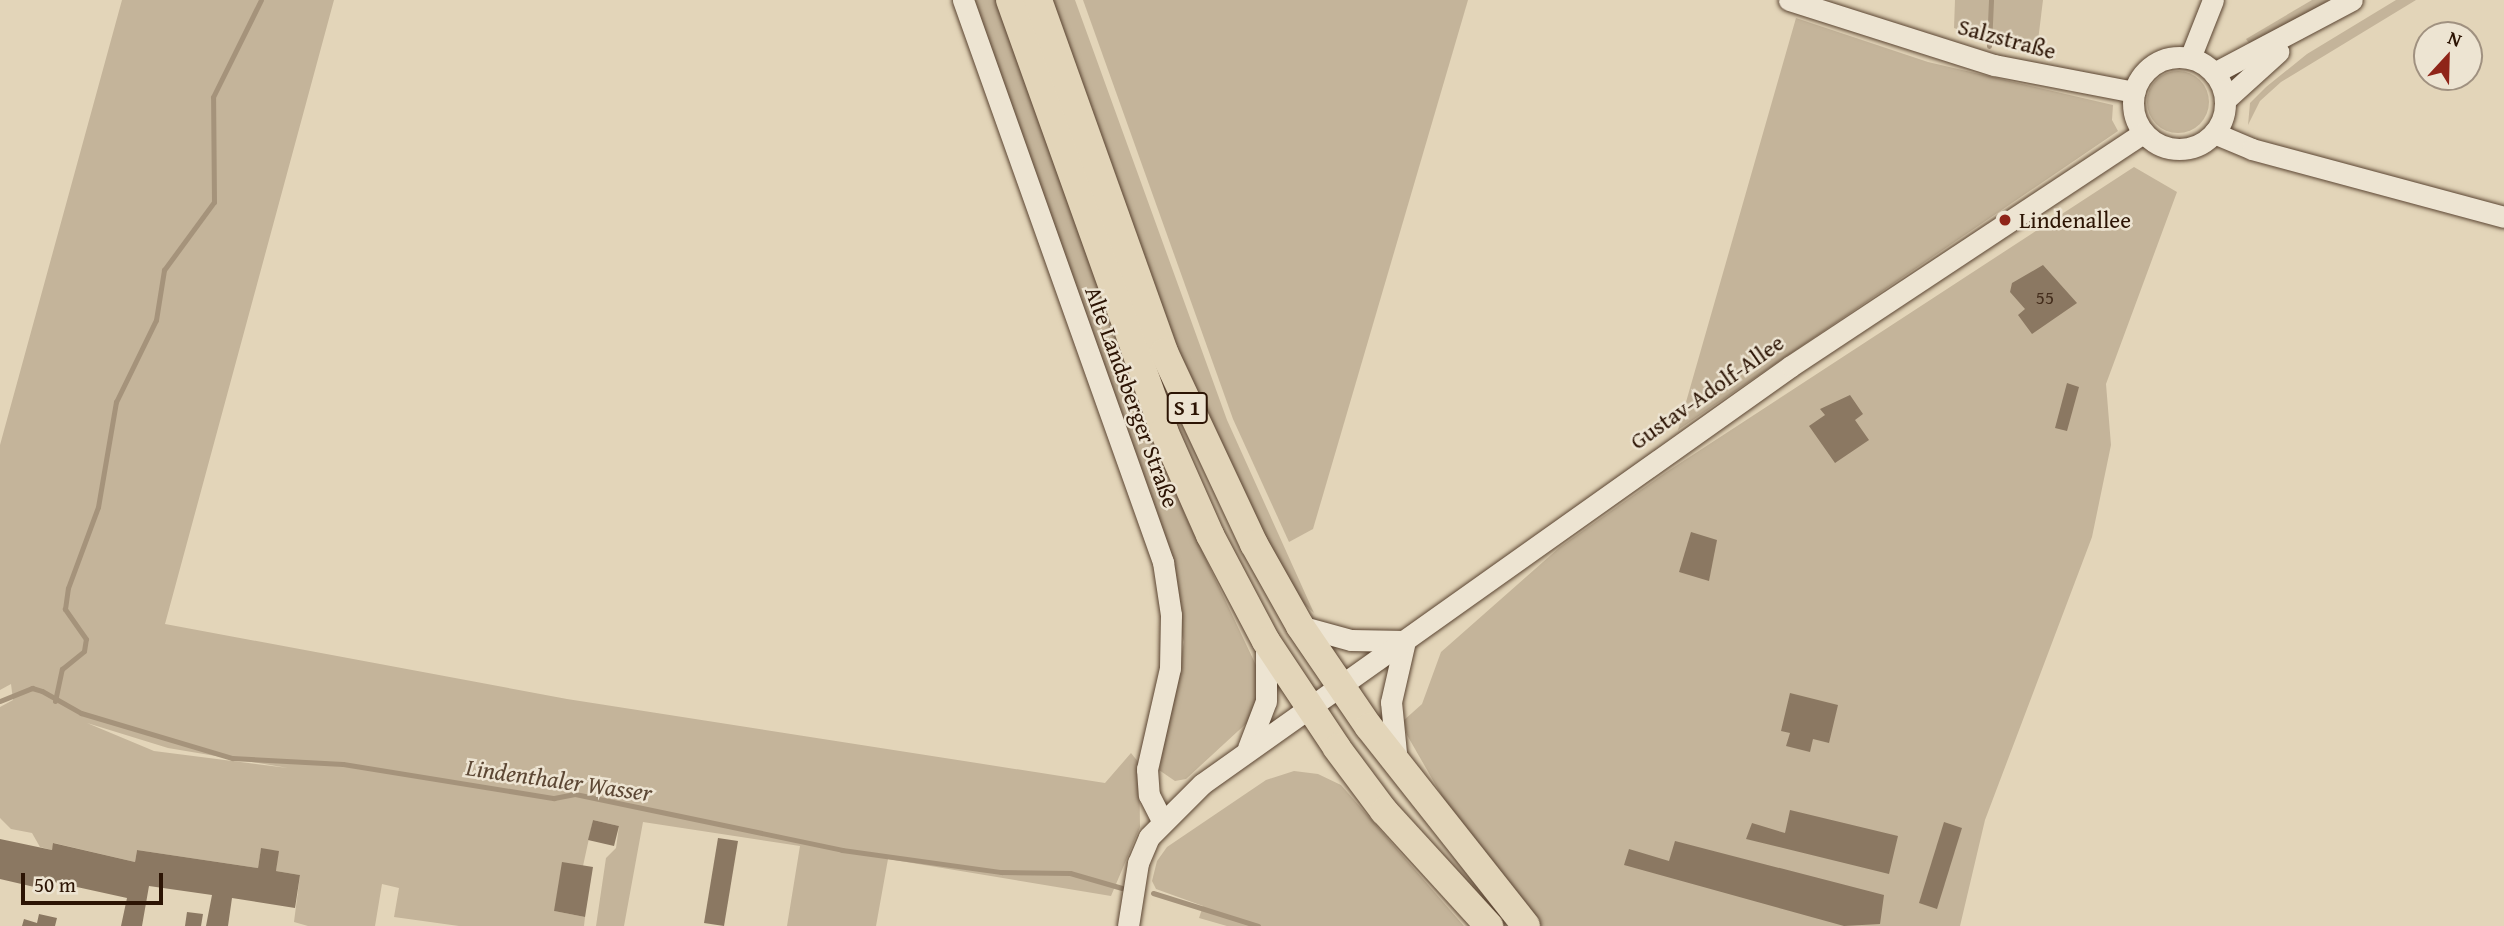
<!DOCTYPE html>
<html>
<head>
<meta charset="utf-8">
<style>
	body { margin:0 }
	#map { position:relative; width:2504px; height:926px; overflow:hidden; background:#e3d5b9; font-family:"Gentium Book Plus",serif }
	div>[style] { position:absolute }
	.green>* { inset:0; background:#c4b49a }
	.round { border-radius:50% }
	.stream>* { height:5px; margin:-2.5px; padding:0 2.5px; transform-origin:2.5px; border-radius:2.5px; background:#a5937b }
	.building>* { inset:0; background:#8b7862 }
	.roads { filter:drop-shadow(0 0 2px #5a4431) drop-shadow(0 0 2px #5a4431) }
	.minor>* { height:21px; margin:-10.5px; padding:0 10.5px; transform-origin:10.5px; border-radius:10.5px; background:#ede4d2 }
	.minor>.ring { margin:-10.5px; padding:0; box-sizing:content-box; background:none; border:21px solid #ede4d2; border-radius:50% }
	.major>* { height:28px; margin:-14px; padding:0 14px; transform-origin:14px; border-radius:14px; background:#e3d5b9 }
	.dots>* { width:19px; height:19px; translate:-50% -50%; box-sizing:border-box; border:4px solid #ede4d2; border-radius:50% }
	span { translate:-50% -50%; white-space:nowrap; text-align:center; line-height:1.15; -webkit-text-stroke:5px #ede4d2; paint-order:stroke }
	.number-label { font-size:19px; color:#442d1c }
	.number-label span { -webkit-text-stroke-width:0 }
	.shield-label span { padding:2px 5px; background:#ede4d2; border:2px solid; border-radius:5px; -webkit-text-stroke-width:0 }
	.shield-label { font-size:21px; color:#2c1404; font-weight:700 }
	.street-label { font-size:23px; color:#2c1404 }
	.poi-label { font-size:23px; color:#2c1404 }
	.left { translate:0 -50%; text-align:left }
	.water-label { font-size:24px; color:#5c4734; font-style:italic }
	.north { position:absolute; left:2413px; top:21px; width:70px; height:70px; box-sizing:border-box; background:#ede4d2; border:2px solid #a09180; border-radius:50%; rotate:22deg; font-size:19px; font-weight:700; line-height:28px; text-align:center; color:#2c1404 }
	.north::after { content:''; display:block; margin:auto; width:24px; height:32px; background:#8f2418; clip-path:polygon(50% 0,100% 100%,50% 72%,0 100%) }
	.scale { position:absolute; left:21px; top:873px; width:142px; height:32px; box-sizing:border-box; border:4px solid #2c1404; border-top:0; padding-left:9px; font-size:21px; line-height:24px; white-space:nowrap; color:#2c1404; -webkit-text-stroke:5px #ede4d2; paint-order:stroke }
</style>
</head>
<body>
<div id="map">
	<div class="green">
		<i style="clip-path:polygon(evenodd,122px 0,334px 0,165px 624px,567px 699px,1105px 783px,1131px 753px,1139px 763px,1140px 827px,1111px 896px,888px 859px,876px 926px,787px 926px,800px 846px,643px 822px,624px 926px,596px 926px,606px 858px,616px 848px,619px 826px,593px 820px,583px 866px,554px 911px,585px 917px,584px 926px,459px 926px,394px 917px,399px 888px,382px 884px,375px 926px,308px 926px,294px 922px,300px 875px,276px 871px,278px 851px,261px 849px,258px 868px,137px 850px,135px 862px,54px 843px,52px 850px,40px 847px,32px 833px,11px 829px,0 818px,0 707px,13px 700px,11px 684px,0 690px,0 445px,122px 0,87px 723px,168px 748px,288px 768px,154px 751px,87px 723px)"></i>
		<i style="clip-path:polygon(975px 0,1001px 0,1185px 515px,1262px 678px,1250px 720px,1186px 779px,1175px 781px,1159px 770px,1184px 642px,1179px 624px)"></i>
		<i style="clip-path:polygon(1050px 0,1075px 0,1227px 420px,1314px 613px,1292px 593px,1199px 406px)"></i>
		<i style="clip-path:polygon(1083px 0,1468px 0,1313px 529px,1289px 542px,1233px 419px)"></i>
		<i style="clip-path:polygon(1955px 0,2043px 0,2036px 57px,1954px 28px)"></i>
		<i style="clip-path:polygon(2312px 0,2329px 0,2251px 46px,2246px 39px)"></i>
		<i style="clip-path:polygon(2396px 0,2416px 0,2281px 82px,2260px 101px,2248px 125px,2250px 103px,2266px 87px,2307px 54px)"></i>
		<i style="clip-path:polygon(1796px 18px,1928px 62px,2113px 105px,2112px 120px,2118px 131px,1678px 430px)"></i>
		<i class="round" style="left:2147px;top:71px;width:62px;height:62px"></i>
		<i style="clip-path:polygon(2134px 167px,2177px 192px,2106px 384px,2111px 445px,2092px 537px,1985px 820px,1960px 926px,1539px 926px,1458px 824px,1407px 735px,1403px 721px,1422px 704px,1441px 652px,1560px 547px,1665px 473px)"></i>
		<i style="clip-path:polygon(1294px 771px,1318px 774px,1341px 785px,1464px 926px,1227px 926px,1199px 918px,1203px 906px,1156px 889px,1152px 881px,1157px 861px,1167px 847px,1266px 780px)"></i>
	</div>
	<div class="stream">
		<i style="left:1989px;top:46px;width:46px;rotate:-87.5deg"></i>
		<i style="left:0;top:701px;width:35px;rotate:-22deg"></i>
		<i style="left:32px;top:688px;width:10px;rotate:17deg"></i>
		<i style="left:42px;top:691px;width:45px;rotate:29.4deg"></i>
		<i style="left:81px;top:713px;width:158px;rotate:16.6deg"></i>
		<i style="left:232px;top:758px;width:111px;rotate:3.1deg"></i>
		<i style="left:343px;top:764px;width:214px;rotate:9.2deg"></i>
		<i style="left:554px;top:798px;width:21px;rotate:-11deg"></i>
		<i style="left:575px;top:794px;width:273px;rotate:11.8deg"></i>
		<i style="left:842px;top:850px;width:161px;rotate:7.9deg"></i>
		<i style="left:1001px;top:872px;width:69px;rotate:0.8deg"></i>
		<i style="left:1070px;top:873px;width:54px;rotate:16.1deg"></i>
		<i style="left:55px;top:701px;width:33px;rotate:-78deg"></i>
		<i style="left:62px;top:669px;width:28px;rotate:-39deg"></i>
		<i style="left:84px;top:651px;width:12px;rotate:-81deg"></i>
		<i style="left:86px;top:639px;width:37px;rotate:-125deg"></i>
		<i style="left:65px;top:609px;width:21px;rotate:-82deg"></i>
		<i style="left:68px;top:588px;width:86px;rotate:-69.7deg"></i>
		<i style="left:98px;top:507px;width:107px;rotate:-80.3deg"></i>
		<i style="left:116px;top:402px;width:91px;rotate:-64deg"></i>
		<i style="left:156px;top:320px;width:51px;rotate:-80.9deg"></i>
		<i style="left:164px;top:270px;width:84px;rotate:-53.7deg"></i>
		<i style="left:214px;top:202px;width:105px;rotate:-90.5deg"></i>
		<i style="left:213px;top:97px;width:108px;rotate:-63.7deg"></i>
		<i style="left:1153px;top:893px;width:110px;rotate:17.4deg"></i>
	</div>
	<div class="building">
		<i style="clip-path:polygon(2043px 265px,2077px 303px,2032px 334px,2018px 315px,2025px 309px,2010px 292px,2012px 283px)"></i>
		<i style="clip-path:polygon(2067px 383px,2079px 387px,2067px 431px,2055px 428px)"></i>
		<i style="clip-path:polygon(1850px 395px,1863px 414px,1855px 420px,1869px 440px,1835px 463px,1809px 426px,1825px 415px,1820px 409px)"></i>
		<i style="clip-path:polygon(1691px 532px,1717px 540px,1709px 581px,1679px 572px)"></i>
		<i style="clip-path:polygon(1790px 693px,1838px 705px,1829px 743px,1813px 739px,1810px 752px,1786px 746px,1790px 733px,1781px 731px)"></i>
		<i style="clip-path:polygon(1790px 810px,1898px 836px,1889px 874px,1746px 839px,1752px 823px,1785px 833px)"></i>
		<i style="clip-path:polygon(593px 820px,619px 826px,614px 846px,588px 840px)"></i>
		<i style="clip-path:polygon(1944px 822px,1962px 828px,1937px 909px,1919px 903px)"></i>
		<i style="clip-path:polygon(718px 838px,738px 841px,724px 926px,704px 923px)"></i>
		<i style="clip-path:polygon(0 839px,52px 850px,53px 843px,135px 862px,137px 850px,258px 868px,261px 848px,279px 851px,276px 871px,300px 875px,295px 908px,232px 898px,228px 926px,206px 926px,212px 895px,149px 886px,142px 926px,121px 926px,127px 898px,45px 880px,43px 889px,0 879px)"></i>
		<i style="clip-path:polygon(1675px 841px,1884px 895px,1880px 924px,1844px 926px,1624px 865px,1629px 849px,1669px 861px)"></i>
		<i style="clip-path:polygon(562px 862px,593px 867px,585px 917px,554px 911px)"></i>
		<i style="clip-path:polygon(187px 912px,203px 914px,201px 926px,185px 926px)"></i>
		<i style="clip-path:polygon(39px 914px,57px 918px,55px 926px,22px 926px,24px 919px,37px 923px)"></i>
	</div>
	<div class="roads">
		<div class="minor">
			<i style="left:963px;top:0;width:597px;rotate:70.41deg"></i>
			<i style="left:1163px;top:562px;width:54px;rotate:81.4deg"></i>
			<i style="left:1171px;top:615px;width:53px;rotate:91.1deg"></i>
			<i style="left:1170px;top:668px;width:104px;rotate:102.8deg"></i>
			<i style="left:1147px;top:769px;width:26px;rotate:86deg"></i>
			<i style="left:1149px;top:795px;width:28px;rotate:63deg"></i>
			<i style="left:1789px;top:0;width:215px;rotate:17.6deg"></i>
			<i style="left:1994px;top:65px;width:143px;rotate:10.9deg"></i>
			<i class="ring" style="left:2133px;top:57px;width:71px;height:71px"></i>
			<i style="left:2190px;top:58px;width:62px;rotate:-68.4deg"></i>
			<i style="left:2214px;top:73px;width:156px;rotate:-27.9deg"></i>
			<i style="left:2225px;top:100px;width:72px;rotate:-42.2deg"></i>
			<i style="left:2214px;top:133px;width:41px;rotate:22.8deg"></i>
			<i style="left:2252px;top:149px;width:261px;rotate:15.1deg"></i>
			<i style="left:1300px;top:626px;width:53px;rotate:15.4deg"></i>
			<i style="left:1351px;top:640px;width:54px;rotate:1.1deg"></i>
			<i style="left:1248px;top:748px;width:50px;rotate:-69deg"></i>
			<i style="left:1266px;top:701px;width:59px;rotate:-90deg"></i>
			<i style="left:1397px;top:763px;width:61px;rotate:-95.6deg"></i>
			<i style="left:1391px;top:702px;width:63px;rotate:-77.1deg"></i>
			<i style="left:1128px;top:926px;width:64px;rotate:-81deg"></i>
			<i style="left:1138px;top:863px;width:28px;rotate:-67deg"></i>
			<i style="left:1149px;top:837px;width:75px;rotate:-45deg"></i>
			<i style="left:1202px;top:784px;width:722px;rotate:-35.36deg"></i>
			<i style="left:1791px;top:366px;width:422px;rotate:-33.5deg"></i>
		</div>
		<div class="major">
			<i style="left:1010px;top:0;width:458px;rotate:70.3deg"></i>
			<i style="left:1164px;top:431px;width:114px;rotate:66.1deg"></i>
			<i style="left:1210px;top:535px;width:120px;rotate:62.2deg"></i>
			<i style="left:1266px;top:641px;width:128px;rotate:56.4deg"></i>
			<i style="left:1337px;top:748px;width:79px;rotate:53.3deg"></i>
			<i style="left:1384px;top:811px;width:156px;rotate:47.6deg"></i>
			<i style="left:1038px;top:0;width:374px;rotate:70.3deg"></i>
			<i style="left:1164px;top:352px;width:212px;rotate:64.9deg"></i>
			<i style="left:1254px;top:544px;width:94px;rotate:60.7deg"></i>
			<i style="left:1300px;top:626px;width:122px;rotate:55.7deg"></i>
			<i style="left:1369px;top:727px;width:253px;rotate:51.7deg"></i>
		</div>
	</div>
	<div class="dots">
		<i style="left:2005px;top:220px;background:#8f2418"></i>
	</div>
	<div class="number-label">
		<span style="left:2045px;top:298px">55</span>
	</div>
	<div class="shield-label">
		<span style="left:1187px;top:408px">S 1</span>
	</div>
	<div class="street-label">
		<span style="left:2007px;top:39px;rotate:15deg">Salzstraße</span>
		<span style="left:1707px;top:392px;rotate:-35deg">Gustav-Adolf-Allee</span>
		<span style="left:1132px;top:397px;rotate:70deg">Alte Landsberger Straße</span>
	</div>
	<div class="poi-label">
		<span class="left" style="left:2019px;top:220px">Lindenallee</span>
	</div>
	<div class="water-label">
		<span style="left:559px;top:780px;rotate:8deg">Lindenthaler Wasser</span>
	</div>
	<div class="north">N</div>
	<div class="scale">50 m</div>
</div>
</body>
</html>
